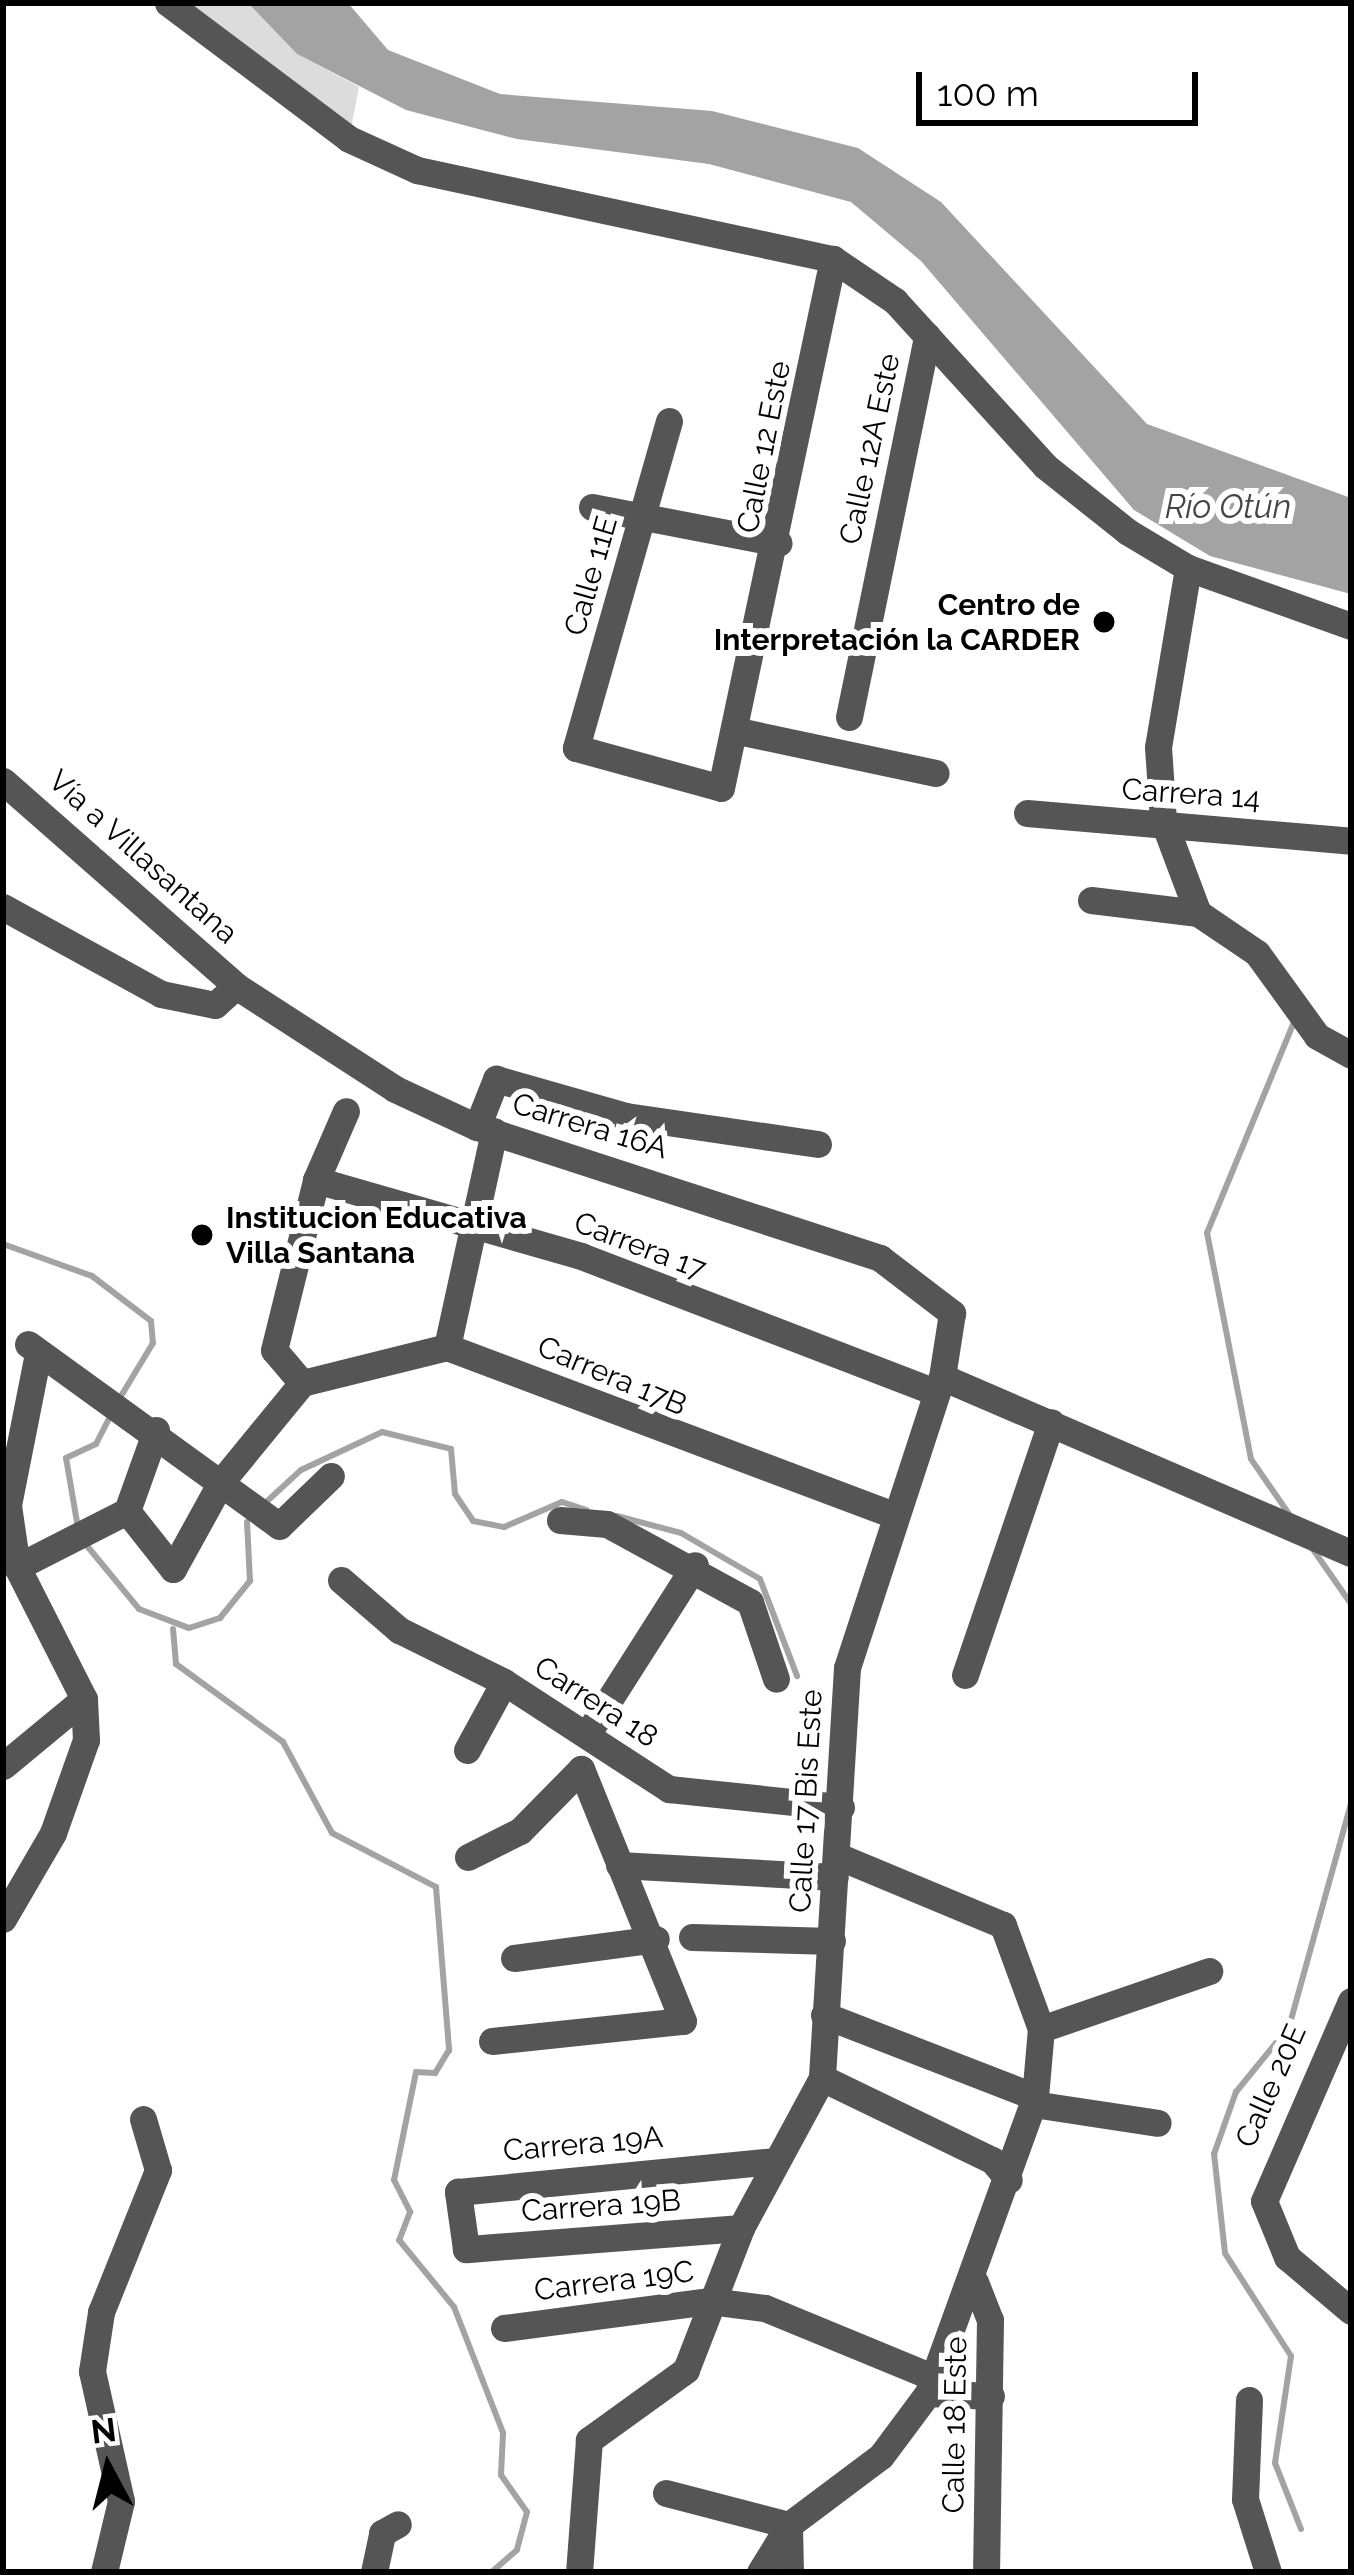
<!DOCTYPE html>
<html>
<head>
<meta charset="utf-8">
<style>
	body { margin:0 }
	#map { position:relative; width:1354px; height:2575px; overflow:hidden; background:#fff; font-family:Raleway,sans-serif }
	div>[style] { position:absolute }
	.green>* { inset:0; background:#dcdcdc }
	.water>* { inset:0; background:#a3a3a3 }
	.stream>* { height:6px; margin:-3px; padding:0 3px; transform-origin:3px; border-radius:3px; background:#a3a3a3 }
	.minor>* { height:27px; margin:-13.5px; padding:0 13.5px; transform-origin:13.5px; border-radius:13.5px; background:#555 }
	.dots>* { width:33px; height:33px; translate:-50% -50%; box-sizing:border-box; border:6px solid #fff; border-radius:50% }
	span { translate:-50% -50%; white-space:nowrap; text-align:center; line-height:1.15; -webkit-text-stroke:12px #fff; paint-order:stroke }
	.street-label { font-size:30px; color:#000 }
	.poi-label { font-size:30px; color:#000; font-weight:700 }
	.right { translate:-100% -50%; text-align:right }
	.left { translate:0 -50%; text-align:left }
	.water-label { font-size:33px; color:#444; font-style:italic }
	.frame { position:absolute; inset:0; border:6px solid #000; pointer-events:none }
	.north { position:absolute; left:48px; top:2407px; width:120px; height:120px; -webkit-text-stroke:9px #fff; paint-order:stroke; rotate:353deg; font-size:33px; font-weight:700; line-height:48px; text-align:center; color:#000 }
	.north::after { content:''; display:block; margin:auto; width:42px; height:54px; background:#000; clip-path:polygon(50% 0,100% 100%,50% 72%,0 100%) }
	.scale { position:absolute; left:916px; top:72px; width:282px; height:54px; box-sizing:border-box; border:6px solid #000; border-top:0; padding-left:15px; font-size:36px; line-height:42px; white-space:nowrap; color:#000; -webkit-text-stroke:9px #fff; paint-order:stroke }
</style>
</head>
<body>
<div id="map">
	<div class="green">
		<i style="clip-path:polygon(168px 3px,248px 3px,297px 54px,359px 87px,349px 139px)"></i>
	</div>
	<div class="water">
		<i style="clip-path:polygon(248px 3px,348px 3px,388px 50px,500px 94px,712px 111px,858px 148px,941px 202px,1147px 424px,1351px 498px,1351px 594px,1210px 556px,1134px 510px,921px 261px,851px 202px,709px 164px,517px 139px,406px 110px,297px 54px)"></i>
	</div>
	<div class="stream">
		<i style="left:3px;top:1244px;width:95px;rotate:19.8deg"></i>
		<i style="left:92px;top:1276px;width:74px;rotate:37.3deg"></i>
		<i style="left:151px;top:1321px;width:22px;rotate:85deg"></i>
		<i style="left:153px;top:1343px;width:68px;rotate:121.1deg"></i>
		<i style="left:264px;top:1504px;width:50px;rotate:-42.6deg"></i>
		<i style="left:301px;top:1470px;width:89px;rotate:-25.1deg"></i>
		<i style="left:382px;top:1432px;width:71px;rotate:13.8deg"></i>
		<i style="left:451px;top:1449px;width:45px;rotate:84.9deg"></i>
		<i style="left:455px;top:1494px;width:32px;rotate:56deg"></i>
		<i style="left:473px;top:1521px;width:32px;rotate:11deg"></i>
		<i style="left:504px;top:1527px;width:63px;rotate:-23.3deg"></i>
		<i style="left:562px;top:1502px;width:26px;rotate:18deg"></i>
		<i style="left:617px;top:1516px;width:66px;rotate:14.9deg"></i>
		<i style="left:681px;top:1533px;width:91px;rotate:30.2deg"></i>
		<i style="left:760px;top:1579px;width:104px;rotate:69.1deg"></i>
		<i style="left:1291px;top:1517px;width:70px;rotate:-124.6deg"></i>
		<i style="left:1251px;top:1459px;width:230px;rotate:-101deg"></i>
		<i style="left:1207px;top:1233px;width:230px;rotate:-67.6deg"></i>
		<i style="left:78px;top:1528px;width:71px;rotate:-99.7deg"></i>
		<i style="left:66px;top:1458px;width:33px;rotate:-25deg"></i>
		<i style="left:96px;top:1444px;width:35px;rotate:-63deg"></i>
		<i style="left:83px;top:1541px;width:88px;rotate:50.5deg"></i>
		<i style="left:139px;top:1609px;width:53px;rotate:20.8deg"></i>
		<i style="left:189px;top:1628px;width:33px;rotate:-18deg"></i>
		<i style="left:220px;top:1618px;width:48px;rotate:-51deg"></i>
		<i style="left:250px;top:1581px;width:59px;rotate:-92.9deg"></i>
		<i style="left:1312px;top:1548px;width:68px;rotate:55.1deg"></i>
		<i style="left:173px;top:1629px;width:35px;rotate:85deg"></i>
		<i style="left:176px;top:1664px;width:132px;rotate:36.1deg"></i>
		<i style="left:283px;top:1742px;width:103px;rotate:61.7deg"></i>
		<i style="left:332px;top:1833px;width:117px;rotate:27.4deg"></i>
		<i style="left:436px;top:1887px;width:164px;rotate:85.4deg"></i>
		<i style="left:449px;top:2050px;width:27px;rotate:121deg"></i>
		<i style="left:435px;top:2073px;width:19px;rotate:-177deg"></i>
		<i style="left:416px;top:2072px;width:110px;rotate:101.5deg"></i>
		<i style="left:394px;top:2180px;width:36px;rotate:63deg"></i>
		<i style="left:410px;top:2212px;width:30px;rotate:111deg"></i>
		<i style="left:399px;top:2240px;width:87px;rotate:50.6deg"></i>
		<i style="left:454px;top:2307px;width:135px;rotate:68.7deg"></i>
		<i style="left:503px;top:2433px;width:42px;rotate:92.7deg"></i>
		<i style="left:501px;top:2475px;width:45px;rotate:54.9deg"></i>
		<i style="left:527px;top:2512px;width:39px;rotate:105deg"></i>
		<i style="left:517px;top:2550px;width:33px;rotate:139deg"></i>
		<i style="left:1301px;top:2529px;width:71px;rotate:-111.5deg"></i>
		<i style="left:1275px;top:2463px;width:108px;rotate:-81.5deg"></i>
		<i style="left:1291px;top:2356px;width:122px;rotate:-122.7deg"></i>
		<i style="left:1225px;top:2253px;width:100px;rotate:-96.3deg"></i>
		<i style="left:1214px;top:2154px;width:66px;rotate:-70.5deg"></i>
		<i style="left:1236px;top:2092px;width:84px;rotate:-50.8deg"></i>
		<i style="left:1289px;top:2027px;width:232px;rotate:-74.5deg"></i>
	</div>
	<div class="minor">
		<i style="left:168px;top:3px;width:226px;rotate:36.9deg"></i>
		<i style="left:349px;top:139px;width:75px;rotate:24.5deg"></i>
		<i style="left:417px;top:170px;width:425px;rotate:12.1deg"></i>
		<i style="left:833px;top:259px;width:75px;rotate:34.1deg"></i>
		<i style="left:895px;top:301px;width:223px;rotate:47.7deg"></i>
		<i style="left:1045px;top:466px;width:106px;rotate:38.5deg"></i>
		<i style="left:1128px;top:532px;width:70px;rotate:31deg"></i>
		<i style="left:1188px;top:568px;width:173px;rotate:19.6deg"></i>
		<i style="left:669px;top:421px;width:340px;rotate:105.9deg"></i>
		<i style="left:576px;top:748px;width:150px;rotate:15.4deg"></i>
		<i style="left:721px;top:788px;width:541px;rotate:-78.05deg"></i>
		<i style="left:592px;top:507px;width:190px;rotate:10.9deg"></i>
		<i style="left:1188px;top:568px;width:181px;rotate:99.5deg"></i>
		<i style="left:1158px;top:747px;width:73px;rotate:86.1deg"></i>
		<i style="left:1163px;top:820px;width:99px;rotate:69.4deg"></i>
		<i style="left:1198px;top:913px;width:71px;rotate:34.1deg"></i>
		<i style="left:1257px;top:953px;width:102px;rotate:54.1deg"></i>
		<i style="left:1317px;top:1036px;width:39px;rotate:29deg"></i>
		<i style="left:849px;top:717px;width:389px;rotate:-78.4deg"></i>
		<i style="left:738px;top:731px;width:202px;rotate:12deg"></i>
		<i style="left:3px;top:781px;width:310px;rotate:41.3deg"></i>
		<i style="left:236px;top:986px;width:189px;rotate:32.9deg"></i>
		<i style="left:395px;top:1089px;width:90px;rotate:24.9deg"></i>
		<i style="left:477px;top:1127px;width:424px;rotate:18deg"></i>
		<i style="left:880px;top:1258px;width:91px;rotate:37.4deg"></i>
		<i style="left:952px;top:1313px;width:65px;rotate:98.9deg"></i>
		<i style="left:942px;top:1377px;width:306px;rotate:108.1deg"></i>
		<i style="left:847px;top:1668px;width:411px;rotate:93.5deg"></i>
		<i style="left:822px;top:2078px;width:170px;rotate:118.4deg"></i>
		<i style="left:741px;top:2228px;width:152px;rotate:111.2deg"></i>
		<i style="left:686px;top:2370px;width:120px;rotate:144.2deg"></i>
		<i style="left:589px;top:2440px;width:132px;rotate:94.3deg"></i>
		<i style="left:1027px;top:813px;width:325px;rotate:4.9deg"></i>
		<i style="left:1091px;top:900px;width:108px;rotate:6.9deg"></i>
		<i style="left:3px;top:907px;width:180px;rotate:28.8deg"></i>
		<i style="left:161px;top:994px;width:55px;rotate:11.5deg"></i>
		<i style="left:215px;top:1005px;width:28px;rotate:-42deg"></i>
		<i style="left:477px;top:1127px;width:52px;rotate:-68.4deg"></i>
		<i style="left:496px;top:1079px;width:135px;rotate:15.9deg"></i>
		<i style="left:626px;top:1116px;width:194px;rotate:8.3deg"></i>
		<i style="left:316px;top:1180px;width:276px;rotate:16deg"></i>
		<i style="left:581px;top:1256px;width:379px;rotate:21deg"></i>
		<i style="left:28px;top:1344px;width:310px;rotate:35.9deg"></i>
		<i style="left:279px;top:1526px;width:72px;rotate:-43.9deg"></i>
		<i style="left:447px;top:1347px;width:221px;rotate:-77.7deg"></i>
		<i style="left:942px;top:1377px;width:445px;rotate:23.3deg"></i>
		<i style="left:302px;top:1383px;width:149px;rotate:-13.9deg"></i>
		<i style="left:447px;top:1347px;width:474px;rotate:20.6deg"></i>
		<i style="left:302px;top:1383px;width:43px;rotate:-130.3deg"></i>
		<i style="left:274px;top:1350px;width:175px;rotate:-76.1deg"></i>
		<i style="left:316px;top:1180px;width:75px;rotate:-66.5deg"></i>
		<i style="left:156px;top:1430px;width:86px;rotate:109.7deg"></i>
		<i style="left:127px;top:1511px;width:74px;rotate:51.6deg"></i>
		<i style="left:173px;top:1569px;width:99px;rotate:-61.1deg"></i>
		<i style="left:221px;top:1482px;width:128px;rotate:-50.7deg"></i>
		<i style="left:560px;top:1520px;width:47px;rotate:4.9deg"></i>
		<i style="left:607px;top:1524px;width:163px;rotate:28.6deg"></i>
		<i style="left:750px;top:1602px;width:81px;rotate:71.3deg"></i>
		<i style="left:17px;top:1567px;width:123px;rotate:-27deg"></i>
		<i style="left:341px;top:1580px;width:77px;rotate:40.8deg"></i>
		<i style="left:399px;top:1630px;width:117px;rotate:26.3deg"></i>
		<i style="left:504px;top:1682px;width:197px;rotate:33deg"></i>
		<i style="left:669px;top:1789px;width:173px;rotate:6deg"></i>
		<i style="left:965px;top:1675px;width:267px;rotate:-71.2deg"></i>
		<i style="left:588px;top:1733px;width:199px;rotate:-57.5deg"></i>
		<i style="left:467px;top:1750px;width:77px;rotate:-61.4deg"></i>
		<i style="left:3px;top:1766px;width:105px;rotate:-39.6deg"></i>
		<i style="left:468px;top:1857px;width:58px;rotate:-26.6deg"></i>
		<i style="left:520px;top:1831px;width:87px;rotate:-45.5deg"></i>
		<i style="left:619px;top:1865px;width:216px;rotate:3.2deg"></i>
		<i style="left:3px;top:1919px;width:99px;rotate:-59.8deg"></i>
		<i style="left:53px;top:1833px;width:99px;rotate:-70.5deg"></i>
		<i style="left:86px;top:1740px;width:41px;rotate:-92.8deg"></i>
		<i style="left:84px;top:1699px;width:148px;rotate:-116.9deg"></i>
		<i style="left:17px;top:1567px;width:63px;rotate:-98.3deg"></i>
		<i style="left:8px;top:1505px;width:155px;rotate:-78.8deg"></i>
		<i style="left:692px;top:1937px;width:140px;rotate:1.6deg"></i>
		<i style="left:514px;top:1958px;width:143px;rotate:-7.6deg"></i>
		<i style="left:1351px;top:2001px;width:218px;rotate:113.5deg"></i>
		<i style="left:1264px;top:2201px;width:61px;rotate:67.7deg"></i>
		<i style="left:1287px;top:2257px;width:84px;rotate:40.2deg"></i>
		<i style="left:824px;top:2015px;width:226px;rotate:21.2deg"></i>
		<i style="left:1041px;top:2029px;width:178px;rotate:-19deg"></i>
		<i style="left:492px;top:2041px;width:192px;rotate:-6deg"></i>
		<i style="left:683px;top:2021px;width:272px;rotate:-112deg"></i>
		<i style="left:822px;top:2078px;width:189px;rotate:25.8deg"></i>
		<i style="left:992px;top:2160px;width:26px;rotate:50deg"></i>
		<i style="left:1033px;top:2104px;width:126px;rotate:8.6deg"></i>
		<i style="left:741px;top:2228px;width:276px;rotate:175.6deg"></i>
		<i style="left:466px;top:2249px;width:58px;rotate:-98deg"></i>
		<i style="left:458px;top:2192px;width:317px;rotate:-5.6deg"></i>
		<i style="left:975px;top:2282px;width:41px;rotate:68.5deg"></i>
		<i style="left:990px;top:2320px;width:252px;rotate:90.9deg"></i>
		<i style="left:504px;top:2328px;width:208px;rotate:-7.5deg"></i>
		<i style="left:710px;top:2301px;width:55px;rotate:7.3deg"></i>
		<i style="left:765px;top:2308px;width:184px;rotate:22.4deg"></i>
		<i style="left:928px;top:2393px;width:63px;rotate:2.7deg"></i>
		<i style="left:1249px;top:2400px;width:99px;rotate:92.3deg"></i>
		<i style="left:1245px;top:2499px;width:77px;rotate:72.5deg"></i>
		<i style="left:666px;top:2493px;width:127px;rotate:14.6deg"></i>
		<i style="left:789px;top:2525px;width:47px;rotate:88.8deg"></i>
		<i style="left:104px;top:2572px;width:73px;rotate:-76.5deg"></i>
		<i style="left:121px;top:2501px;width:133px;rotate:-102.6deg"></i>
		<i style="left:92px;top:2371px;width:60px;rotate:-81.3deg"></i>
		<i style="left:101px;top:2312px;width:153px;rotate:-68.1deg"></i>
		<i style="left:158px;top:2170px;width:53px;rotate:-106.4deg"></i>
		<i style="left:374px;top:2572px;width:40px;rotate:-78deg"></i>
		<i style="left:382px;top:2533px;width:18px;rotate:-29deg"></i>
		<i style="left:760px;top:2572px;width:55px;rotate:-58.3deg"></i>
		<i style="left:789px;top:2525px;width:115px;rotate:-36.9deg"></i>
		<i style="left:881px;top:2456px;width:79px;rotate:-53.3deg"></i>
		<i style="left:928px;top:2393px;width:315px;rotate:-70.1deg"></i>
		<i style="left:1035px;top:2097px;width:68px;rotate:-85deg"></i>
		<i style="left:1041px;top:2029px;width:111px;rotate:-110.1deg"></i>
		<i style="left:1003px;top:1925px;width:180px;rotate:-157.4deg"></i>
	</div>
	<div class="dots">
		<i style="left:1104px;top:622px;background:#000"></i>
		<i style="left:202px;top:1235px;background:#000"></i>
	</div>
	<div class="street-label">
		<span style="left:764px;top:447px;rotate:-79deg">Calle 12 Este</span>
		<span style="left:870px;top:449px;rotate:-78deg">Calle 12A Este</span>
		<span style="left:591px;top:576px;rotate:-74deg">Calle 11E</span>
		<span style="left:1191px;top:794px;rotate:4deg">Carrera 14</span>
		<span style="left:143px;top:857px;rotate:42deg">Vía a Villasantana</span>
		<span style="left:590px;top:1126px;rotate:17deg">Carrera 16A</span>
		<span style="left:640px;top:1246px;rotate:21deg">Carrera 17</span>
		<span style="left:612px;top:1376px;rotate:23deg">Carrera 17B</span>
		<span style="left:596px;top:1702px;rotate:33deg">Carrera 18</span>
		<span style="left:806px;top:1801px;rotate:-87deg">Calle 17 Bis Este</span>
		<span style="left:1271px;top:2086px;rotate:-66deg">Calle 20E</span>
		<span style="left:583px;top:2144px;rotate:-5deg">Carrera 19A</span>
		<span style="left:601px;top:2206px;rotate:-4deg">Carrera 19B</span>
		<span style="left:614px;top:2281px;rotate:-7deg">Carrera 19C</span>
		<span style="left:955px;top:2425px;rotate:-89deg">Calle 18 Este</span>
	</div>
	<div class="poi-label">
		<span class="right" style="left:1080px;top:622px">Centro de<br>Interpretación la CARDER</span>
		<span class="left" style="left:226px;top:1235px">Institucion Educativa<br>Villa Santana</span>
	</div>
	<div class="water-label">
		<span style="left:1228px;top:507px">Río Otún</span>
	</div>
	<div class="frame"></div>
	<div class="north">N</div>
	<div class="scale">100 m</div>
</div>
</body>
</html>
